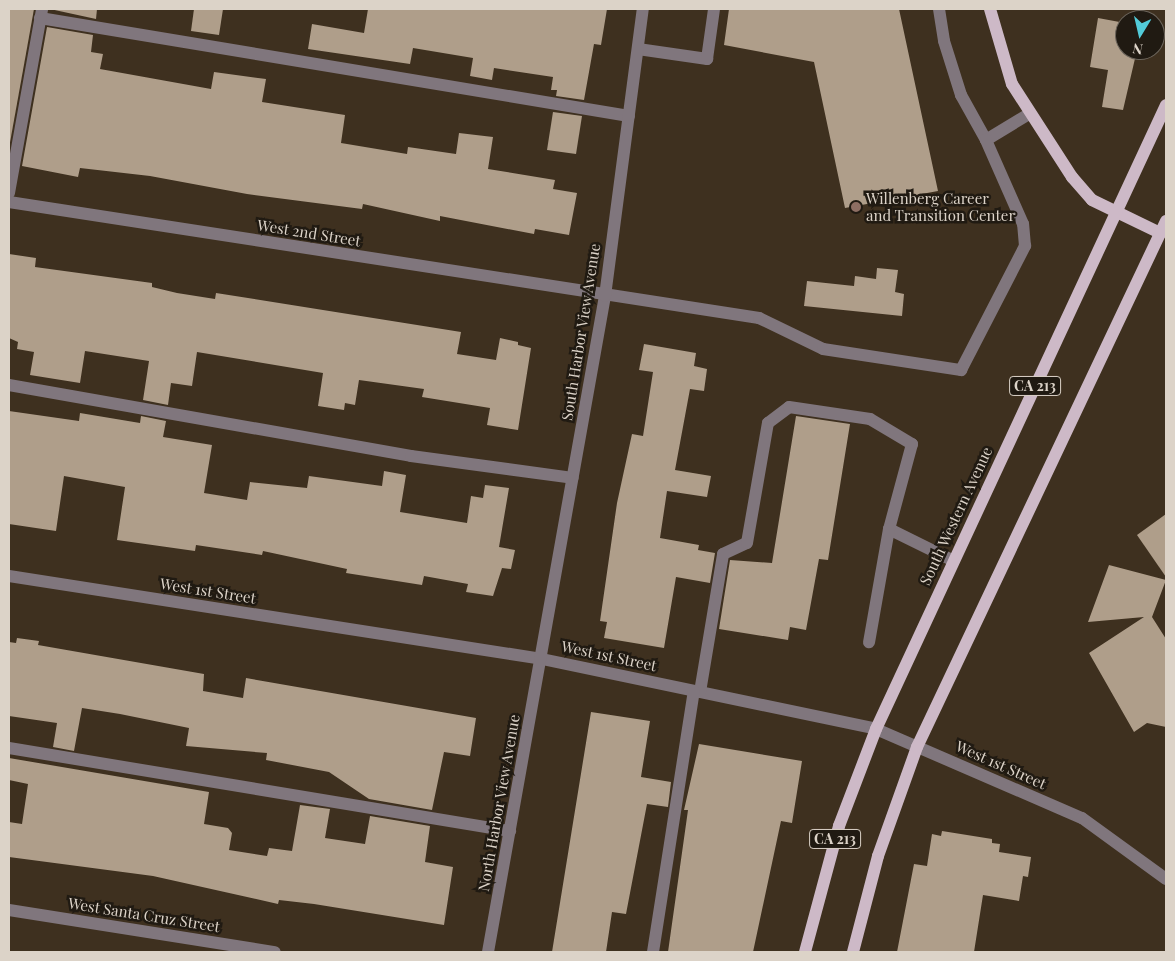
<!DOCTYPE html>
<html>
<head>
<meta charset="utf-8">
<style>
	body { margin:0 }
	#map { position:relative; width:1175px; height:961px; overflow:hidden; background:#3e301f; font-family:"Playfair Display",serif }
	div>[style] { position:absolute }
	.building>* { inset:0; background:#af9e8a }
	.minor>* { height:12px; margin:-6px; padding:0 6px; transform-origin:6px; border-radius:6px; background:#80767d }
	.major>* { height:12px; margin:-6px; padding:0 6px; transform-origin:6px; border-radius:6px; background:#cdb9c7 }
	.dots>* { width:14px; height:14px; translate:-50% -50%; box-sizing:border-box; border:2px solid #201a12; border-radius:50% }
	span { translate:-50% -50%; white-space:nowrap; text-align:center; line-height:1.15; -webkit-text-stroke:5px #201a12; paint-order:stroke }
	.shield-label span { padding:1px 4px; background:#201a12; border:1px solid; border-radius:4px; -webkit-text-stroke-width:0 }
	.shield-label { font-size:14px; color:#dcd3c8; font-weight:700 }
	.poi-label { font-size:15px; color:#dcd3c8 }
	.left { translate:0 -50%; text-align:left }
	.street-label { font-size:15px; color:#dcd3c8 }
	.frame { position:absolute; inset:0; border:10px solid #dcd3c8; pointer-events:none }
	.north { position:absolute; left:1115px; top:10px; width:50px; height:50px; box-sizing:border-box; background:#201a12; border:1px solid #6b645b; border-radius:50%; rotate:189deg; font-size:14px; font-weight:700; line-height:20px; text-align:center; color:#dcd3c8 }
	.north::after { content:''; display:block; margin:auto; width:18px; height:22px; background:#52cbd9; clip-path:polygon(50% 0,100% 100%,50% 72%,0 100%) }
</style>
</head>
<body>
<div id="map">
	<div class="building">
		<i style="clip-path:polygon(9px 9px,34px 9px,9px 148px)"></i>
		<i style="clip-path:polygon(50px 9px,97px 9px,96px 19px)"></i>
		<i style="clip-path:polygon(194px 9px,223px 9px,219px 35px,191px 31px)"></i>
		<i style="clip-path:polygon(368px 9px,607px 9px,601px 45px,594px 44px,584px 100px,556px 96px,557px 90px,551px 90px,553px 77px,494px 68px,492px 80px,470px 76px,473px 58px,413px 48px,410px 64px,308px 49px,312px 24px,364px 33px)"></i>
		<i style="clip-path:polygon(729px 9px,899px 9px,938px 191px,845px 208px,814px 62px,724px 45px)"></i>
		<i style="clip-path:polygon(1098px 18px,1125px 23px,1125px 50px,1137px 50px,1123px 110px,1102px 107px,1108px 70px,1090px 67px)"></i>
		<i style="clip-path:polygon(47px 27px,93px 35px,91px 52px,103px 54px,100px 69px,211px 89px,214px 72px,266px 79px,262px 102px,345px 115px,341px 143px,407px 154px,408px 147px,456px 154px,459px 133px,493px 137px,488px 169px,555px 180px,553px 189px,577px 193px,569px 235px,535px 229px,534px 234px,440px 216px,440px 221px,363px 204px,362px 209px,247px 194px,150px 176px,80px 168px,78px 177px,22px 166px)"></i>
		<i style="clip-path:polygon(553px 112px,582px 116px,576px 154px,547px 150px)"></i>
		<i style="clip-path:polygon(9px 254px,36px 258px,35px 267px,152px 283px,152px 287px,177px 293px,215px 299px,216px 293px,461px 332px,457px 354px,496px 360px,500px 338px,518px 342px,518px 345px,531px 348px,518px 430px,487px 425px,490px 408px,422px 397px,424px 389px,359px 380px,355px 405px,345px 403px,344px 410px,318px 406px,323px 373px,197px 352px,192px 386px,171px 383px,168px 405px,143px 400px,149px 361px,85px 351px,80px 383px,30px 375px,34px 352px,17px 349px,18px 342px,9px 338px)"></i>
		<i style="clip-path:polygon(877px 268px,898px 270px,895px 292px,904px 294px,902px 316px,804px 306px,807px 281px,854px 286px,855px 276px,876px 279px)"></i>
		<i style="clip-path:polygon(644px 344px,696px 353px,694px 366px,707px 369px,704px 391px,690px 389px,675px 470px,711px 476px,707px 497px,667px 491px,660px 538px,699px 545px,698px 550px,715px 553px,710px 583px,676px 577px,664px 648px,604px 638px,607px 622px,600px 621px,617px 503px,632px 434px,643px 436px,653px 372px,639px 370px)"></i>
		<i style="clip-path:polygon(9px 411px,79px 421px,80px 413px,140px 423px,141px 416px,166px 421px,163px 437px,212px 445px,204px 493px,247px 500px,250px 482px,307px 488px,309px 476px,382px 486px,384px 471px,406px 475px,400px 512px,467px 523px,471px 496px,483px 498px,485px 485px,509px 488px,499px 547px,515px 550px,511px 569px,502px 568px,493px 596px,466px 592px,468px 584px,424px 576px,422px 585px,346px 573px,347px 569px,263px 551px,262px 555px,196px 545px,195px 551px,117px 540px,125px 487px,64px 476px,56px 531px,9px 524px)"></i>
		<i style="clip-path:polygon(796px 416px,850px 424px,828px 560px,819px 559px,806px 630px,790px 627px,788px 640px,719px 629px,730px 560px,772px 563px)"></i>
		<i style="clip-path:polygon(1166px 514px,1166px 577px,1137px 535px)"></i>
		<i style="clip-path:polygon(1109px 565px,1166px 580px,1152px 617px,1166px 639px,1166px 727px,1147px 723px,1134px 732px,1089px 653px,1144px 617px,1088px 622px)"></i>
		<i style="clip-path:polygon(17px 638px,39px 641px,38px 645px,204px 674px,203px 691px,243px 698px,246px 678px,476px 718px,470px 756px,444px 752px,432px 810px,369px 799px,329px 772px,266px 760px,267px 753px,186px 746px,189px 728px,120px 714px,82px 708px,74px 751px,53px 747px,57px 723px,9px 716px,9px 642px,16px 643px)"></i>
		<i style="clip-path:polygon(591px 712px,650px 721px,641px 777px,671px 782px,668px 807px,647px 804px,626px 914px,612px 912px,606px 952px,552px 952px)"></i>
		<i style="clip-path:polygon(699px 744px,802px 761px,792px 823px,781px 821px,753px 952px,668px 952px,688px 810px,684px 810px)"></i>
		<i style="clip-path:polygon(9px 758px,209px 792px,204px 824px,228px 828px,232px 833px,229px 850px,267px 856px,269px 848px,292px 851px,300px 805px,330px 809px,325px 838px,365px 844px,370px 816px,430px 826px,425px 862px,453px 867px,444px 925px,314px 904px,279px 900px,278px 904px,153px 876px,9px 857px,9px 822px,22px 824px,28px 784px,9px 780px)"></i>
		<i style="clip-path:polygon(942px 831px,992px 839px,992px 843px,1000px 844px,999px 852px,1031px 857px,1028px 877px,1023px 876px,1019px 901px,983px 895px,974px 952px,897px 952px,914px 864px,927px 866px,932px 834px,941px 836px)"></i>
	</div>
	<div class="minor">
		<i style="left:939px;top:9px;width:32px;rotate:81deg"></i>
		<i style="left:944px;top:41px;width:57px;rotate:72.5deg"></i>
		<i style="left:961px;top:95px;width:51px;rotate:60.9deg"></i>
		<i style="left:986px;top:140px;width:50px;rotate:-31.2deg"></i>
		<i style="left:40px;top:18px;width:597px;rotate:9.45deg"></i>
		<i style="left:638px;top:49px;width:70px;rotate:8.2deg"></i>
		<i style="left:707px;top:59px;width:50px;rotate:-82deg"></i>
		<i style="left:9px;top:193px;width:187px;rotate:-79.8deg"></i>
		<i style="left:9px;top:202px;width:759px;rotate:8.79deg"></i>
		<i style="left:759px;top:318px;width:71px;rotate:25.8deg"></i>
		<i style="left:823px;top:349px;width:140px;rotate:8.7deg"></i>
		<i style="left:961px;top:370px;width:140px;rotate:-62.7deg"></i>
		<i style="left:1025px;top:246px;width:22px;rotate:-95deg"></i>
		<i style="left:1023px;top:224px;width:92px;rotate:-113.8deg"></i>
		<i style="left:9px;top:385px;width:408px;rotate:10deg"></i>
		<i style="left:411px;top:456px;width:163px;rotate:7.7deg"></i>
		<i style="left:889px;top:529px;width:72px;rotate:26.2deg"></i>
		<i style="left:9px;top:576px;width:539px;rotate:8.85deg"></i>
		<i style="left:542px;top:659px;width:341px;rotate:11.8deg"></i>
		<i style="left:876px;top:729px;width:224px;rotate:23.4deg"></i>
		<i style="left:1082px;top:818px;width:104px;rotate:36deg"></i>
		<i style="left:700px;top:692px;width:140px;rotate:-80.5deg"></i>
		<i style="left:723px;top:554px;width:26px;rotate:-25deg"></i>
		<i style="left:747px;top:543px;width:122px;rotate:-80.1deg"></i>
		<i style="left:768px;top:423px;width:26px;rotate:-37deg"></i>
		<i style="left:789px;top:407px;width:82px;rotate:8.4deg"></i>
		<i style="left:870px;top:419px;width:49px;rotate:30.8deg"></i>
		<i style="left:912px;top:444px;width:88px;rotate:105.1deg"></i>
		<i style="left:889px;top:529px;width:115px;rotate:100deg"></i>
		<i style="left:9px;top:748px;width:508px;rotate:9.41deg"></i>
		<i style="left:9px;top:910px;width:269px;rotate:9deg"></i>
		<i style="left:488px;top:952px;width:666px;rotate:-79.89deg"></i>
		<i style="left:605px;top:296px;width:290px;rotate:-82.5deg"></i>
		<i style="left:653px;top:952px;width:264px;rotate:-81.1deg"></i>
	</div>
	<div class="major">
		<i style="left:990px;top:9px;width:78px;rotate:73.7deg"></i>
		<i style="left:1012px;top:84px;width:111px;rotate:57.2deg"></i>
		<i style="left:1072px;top:177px;width:30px;rotate:49deg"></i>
		<i style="left:1092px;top:200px;width:76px;rotate:25.9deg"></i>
		<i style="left:805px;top:952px;width:131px;rotate:-74.9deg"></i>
		<i style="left:839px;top:826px;width:104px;rotate:-69.1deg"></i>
		<i style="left:876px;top:729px;width:688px;rotate:-65.07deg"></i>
		<i style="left:853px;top:952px;width:99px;rotate:-75.4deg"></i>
		<i style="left:878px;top:856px;width:116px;rotate:-70.3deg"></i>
		<i style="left:917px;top:747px;width:582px;rotate:-64.67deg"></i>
	</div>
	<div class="dots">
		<i style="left:856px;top:207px;background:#8d6e63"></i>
	</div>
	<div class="shield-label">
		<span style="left:1035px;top:386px">CA 213</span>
		<span style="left:835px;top:839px">CA 213</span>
	</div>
	<div class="poi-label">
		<span class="left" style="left:866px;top:207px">Willenberg Career<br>and Transition Center</span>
	</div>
	<div class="street-label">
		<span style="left:309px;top:233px;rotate:9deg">West 2nd Street</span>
		<span style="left:581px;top:332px;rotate:-81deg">South Harbor View Avenue</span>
		<span style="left:956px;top:516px;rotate:-65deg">South Western Avenue</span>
		<span style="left:208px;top:591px;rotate:9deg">West 1st Street</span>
		<span style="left:609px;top:656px;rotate:12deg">West 1st Street</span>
		<span style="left:1001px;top:765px;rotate:24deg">West 1st Street</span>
		<span style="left:499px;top:803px;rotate:-80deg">North Harbor View Avenue</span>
		<span style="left:144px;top:915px;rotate:9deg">West Santa Cruz Street</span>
	</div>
	<div class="frame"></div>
	<div class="north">N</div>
</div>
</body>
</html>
